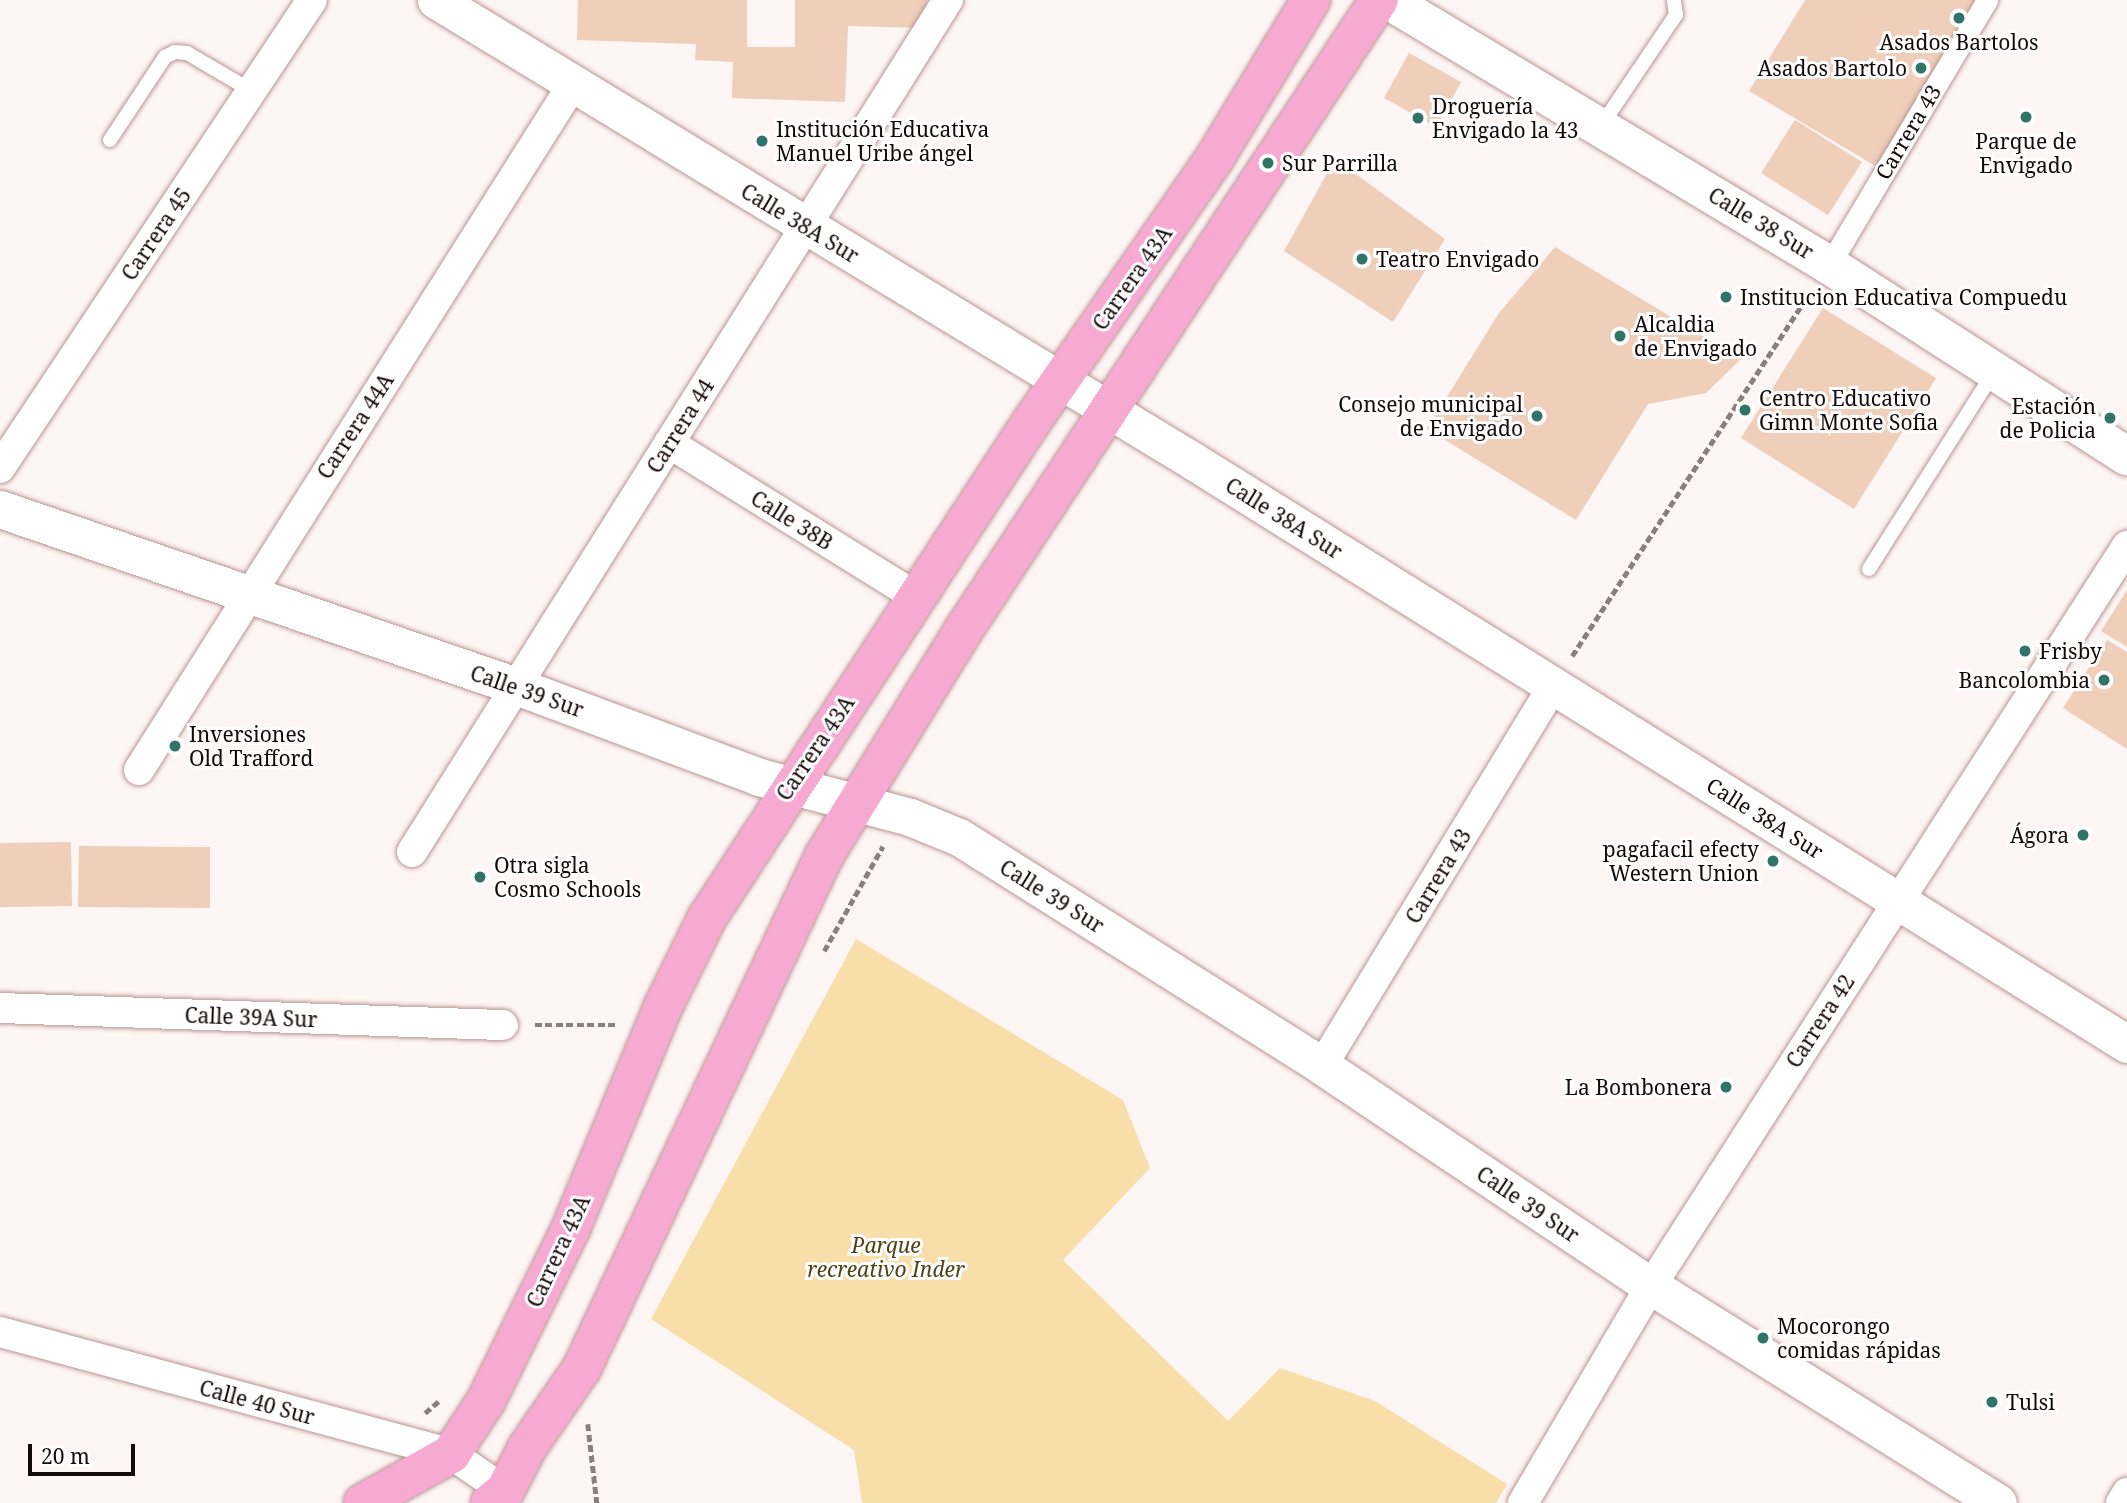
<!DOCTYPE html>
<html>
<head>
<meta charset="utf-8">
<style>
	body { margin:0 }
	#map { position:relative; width:2127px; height:1503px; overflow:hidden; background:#fef5f5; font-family:"Noto Serif",serif }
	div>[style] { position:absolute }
	.green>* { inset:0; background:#f8dea8 }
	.building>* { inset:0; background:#efceba }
	.path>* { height:4.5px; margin-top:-2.25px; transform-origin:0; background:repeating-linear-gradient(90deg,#8a7f7f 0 7px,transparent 0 10.5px) }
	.roads { filter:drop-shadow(0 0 2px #ba9593) drop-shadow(0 0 2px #ba9593) }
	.service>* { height:14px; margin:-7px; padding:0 7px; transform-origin:7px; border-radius:7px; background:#fff }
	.pedestrian>* { height:21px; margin:-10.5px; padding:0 10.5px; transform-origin:10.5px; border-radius:10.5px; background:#fff }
	.minor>* { height:30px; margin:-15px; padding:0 15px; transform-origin:15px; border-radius:15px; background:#fff }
	.tertiary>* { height:37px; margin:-18.5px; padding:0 18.5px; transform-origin:18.5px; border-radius:18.5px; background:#fff }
	.secondary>* { height:38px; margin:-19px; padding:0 19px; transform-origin:19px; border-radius:19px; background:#fff }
	.primary>* { height:38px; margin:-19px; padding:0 19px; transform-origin:19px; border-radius:19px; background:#f7aad1 }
	.dots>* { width:19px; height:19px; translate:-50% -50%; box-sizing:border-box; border:4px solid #fff; border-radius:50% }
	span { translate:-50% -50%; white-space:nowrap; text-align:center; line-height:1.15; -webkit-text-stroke:6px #fff; paint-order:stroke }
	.poi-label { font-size:21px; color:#160909 }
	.right { translate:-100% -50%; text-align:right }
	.left { translate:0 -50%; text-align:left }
	.street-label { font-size:21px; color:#160909 }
	.park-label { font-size:21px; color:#534014; font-style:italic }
	.scale { position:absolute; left:28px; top:1444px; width:107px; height:32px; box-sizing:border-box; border:4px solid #160909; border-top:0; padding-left:9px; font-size:21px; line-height:24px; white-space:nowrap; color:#160909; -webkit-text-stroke:5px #fff; paint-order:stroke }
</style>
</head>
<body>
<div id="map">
	<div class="green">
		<i style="clip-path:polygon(856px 939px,1123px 1100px,1150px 1168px,1063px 1260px,1228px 1421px,1280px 1368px,1375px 1401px,1507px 1484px,1496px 1503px,862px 1503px,854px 1450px,651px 1319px)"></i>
	</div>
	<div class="building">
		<i style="clip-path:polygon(578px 0,747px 0,747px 47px,795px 47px,795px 0,927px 0,926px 28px,848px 26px,845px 102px,732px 98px,733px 62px,695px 60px,696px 44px,577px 40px)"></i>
		<i style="clip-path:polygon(1805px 0,1980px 0,1879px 168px,1749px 91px)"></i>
		<i style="clip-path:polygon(1409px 53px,1461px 82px,1436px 127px,1384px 98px)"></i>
		<i style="clip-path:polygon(1795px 120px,1862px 162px,1828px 215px,1761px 173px)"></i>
		<i style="clip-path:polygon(1335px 159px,1445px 239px,1393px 322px,1284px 251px)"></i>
		<i style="clip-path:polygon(1555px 247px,1741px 359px,1706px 393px,1648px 404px,1576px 520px,1427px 429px,1499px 313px)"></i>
		<i style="clip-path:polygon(1823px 308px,1936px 378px,1854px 509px,1741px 438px)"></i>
		<i style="clip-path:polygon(2127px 590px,2127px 647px,2101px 631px)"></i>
		<i style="clip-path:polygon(2107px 640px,2127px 652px,2127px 749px,2063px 708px)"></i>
		<i style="clip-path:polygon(71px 842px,72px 906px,0 907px,0 843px)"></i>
		<i style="clip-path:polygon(79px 846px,210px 847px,210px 908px,78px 907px)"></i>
	</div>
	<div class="path">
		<i style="left:1572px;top:656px;width:433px;rotate:-56.8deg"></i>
		<i style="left:824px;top:951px;width:120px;rotate:-60.7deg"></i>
		<i style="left:535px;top:1025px;width:82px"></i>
		<i style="left:425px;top:1413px;width:20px;rotate:-41deg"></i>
		<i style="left:588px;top:1424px;width:80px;rotate:83.5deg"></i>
	</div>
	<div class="roads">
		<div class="service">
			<i style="left:1601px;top:126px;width:134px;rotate:-56deg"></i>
			<i style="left:1676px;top:15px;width:15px;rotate:-98deg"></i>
			<i style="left:110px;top:140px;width:100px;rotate:-56.5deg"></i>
			<i style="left:165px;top:57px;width:11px;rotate:-27deg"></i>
			<i style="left:175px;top:52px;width:12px;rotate:5deg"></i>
			<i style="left:187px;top:53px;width:75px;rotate:30.3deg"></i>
			<i style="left:1869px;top:569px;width:233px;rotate:-57.6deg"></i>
		</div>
		<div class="pedestrian">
			<i style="left:1829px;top:265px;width:309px;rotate:-59.2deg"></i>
		</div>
		<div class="minor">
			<i style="left:669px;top:443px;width:291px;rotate:31.9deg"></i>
			<i style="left:0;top:468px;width:562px;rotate:-56.31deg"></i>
			<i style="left:139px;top:770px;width:812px;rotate:-57.68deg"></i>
			<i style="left:412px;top:852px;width:1007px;rotate:-57.83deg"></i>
			<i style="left:0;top:1008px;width:503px;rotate:1.94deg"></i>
			<i style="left:1322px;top:1066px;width:445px;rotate:-58.7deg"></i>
			<i style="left:0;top:1332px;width:467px;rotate:15.1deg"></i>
			<i style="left:451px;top:1454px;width:65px;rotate:34.4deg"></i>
			<i style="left:505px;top:1491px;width:13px;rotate:117deg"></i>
			<i style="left:1523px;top:1503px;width:252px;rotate:-59.5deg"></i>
			<i style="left:1651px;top:1286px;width:880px;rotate:-57.25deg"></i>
			<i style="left:2121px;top:1503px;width:12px;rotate:-59deg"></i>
		</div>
		<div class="tertiary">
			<i style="left:436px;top:0;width:886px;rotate:31.34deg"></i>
			<i style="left:1193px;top:461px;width:1101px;rotate:31.97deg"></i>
			<i style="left:0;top:509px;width:546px;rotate:18.93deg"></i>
			<i style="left:516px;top:686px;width:259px;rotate:20.5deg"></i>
			<i style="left:759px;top:777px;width:156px;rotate:14.8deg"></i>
			<i style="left:910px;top:817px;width:53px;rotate:22.2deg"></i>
			<i style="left:959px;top:837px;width:429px;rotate:32.2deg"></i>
			<i style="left:1322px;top:1066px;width:396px;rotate:33.8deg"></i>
			<i style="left:1651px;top:1286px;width:409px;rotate:32deg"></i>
		</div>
		<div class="secondary">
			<i style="left:1388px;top:0;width:514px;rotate:31deg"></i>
			<i style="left:1829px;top:265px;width:354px;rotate:32.7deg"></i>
		</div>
		<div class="primary">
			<i style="left:363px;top:1503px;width:101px;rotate:-29.1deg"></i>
			<i style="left:451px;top:1454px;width:64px;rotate:-56.6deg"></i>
			<i style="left:486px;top:1401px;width:193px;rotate:-63.8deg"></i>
			<i style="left:571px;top:1228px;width:242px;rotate:-67.4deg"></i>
			<i style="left:664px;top:1005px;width:97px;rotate:-63.7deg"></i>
			<i style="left:707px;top:918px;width:590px;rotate:-56.82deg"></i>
			<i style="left:1030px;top:424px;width:326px;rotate:-55.2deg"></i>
			<i style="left:1216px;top:156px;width:183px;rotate:-58.7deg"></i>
			<i style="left:490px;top:1503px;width:19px;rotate:-39deg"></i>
			<i style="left:505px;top:1491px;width:48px;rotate:-62.9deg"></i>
			<i style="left:527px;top:1448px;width:97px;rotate:-55.5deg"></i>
			<i style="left:582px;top:1368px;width:566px;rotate:-64.7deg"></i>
			<i style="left:824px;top:856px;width:268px;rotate:-58.3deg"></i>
			<i style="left:965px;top:628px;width:752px;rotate:-56.61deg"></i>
		</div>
	</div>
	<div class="dots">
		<i style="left:1959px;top:18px;background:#307468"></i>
		<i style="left:1921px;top:68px;background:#307468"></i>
		<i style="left:2026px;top:117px;background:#307468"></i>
		<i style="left:1418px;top:118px;background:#307468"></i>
		<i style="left:762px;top:141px;background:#307468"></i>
		<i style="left:1268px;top:163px;background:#307468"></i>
		<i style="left:1362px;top:259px;background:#307468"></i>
		<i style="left:1726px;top:297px;background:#307468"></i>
		<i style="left:1620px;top:336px;background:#307468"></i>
		<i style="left:1745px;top:410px;background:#307468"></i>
		<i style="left:1537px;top:416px;background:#307468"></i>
		<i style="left:2110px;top:418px;background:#307468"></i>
		<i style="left:2025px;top:651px;background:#307468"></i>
		<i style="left:2104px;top:680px;background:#307468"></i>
		<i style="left:175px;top:746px;background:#307468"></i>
		<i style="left:2083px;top:835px;background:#307468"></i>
		<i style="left:1773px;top:861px;background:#307468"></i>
		<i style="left:480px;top:877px;background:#307468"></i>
		<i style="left:1726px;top:1087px;background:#307468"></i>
		<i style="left:1763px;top:1338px;background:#307468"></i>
		<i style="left:1992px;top:1402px;background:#307468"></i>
	</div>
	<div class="poi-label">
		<span style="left:1959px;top:42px">Asados Bartolos</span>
		<span class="right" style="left:1907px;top:68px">Asados Bartolo</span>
		<span class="left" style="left:1432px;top:118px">Droguería<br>Envigado la 43</span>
		<span class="left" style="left:776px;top:141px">Institución Educativa<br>Manuel Uribe ángel</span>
		<span style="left:2026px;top:153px">Parque de<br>Envigado</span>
		<span class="left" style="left:1282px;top:163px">Sur Parrilla</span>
		<span class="left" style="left:1376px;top:259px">Teatro Envigado</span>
		<span class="left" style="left:1740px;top:297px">Institucion Educativa Compuedu</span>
		<span class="left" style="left:1634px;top:336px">Alcaldia<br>de Envigado</span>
		<span class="left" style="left:1759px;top:410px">Centro Educativo<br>Gimn Monte Sofia</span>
		<span class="right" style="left:1523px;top:416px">Consejo municipal<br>de Envigado</span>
		<span class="right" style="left:2096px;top:418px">Estación<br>de Policia</span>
		<span class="left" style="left:2039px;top:651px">Frisby</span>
		<span class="right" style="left:2090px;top:680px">Bancolombia</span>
		<span class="left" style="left:189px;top:746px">Inversiones<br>Old Trafford</span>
		<span class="right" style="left:2069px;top:835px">Ágora</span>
		<span class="right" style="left:1759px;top:861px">pagafacil efecty<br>Western Union</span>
		<span class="left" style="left:494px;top:877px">Otra sigla<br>Cosmo Schools</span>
		<span class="right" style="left:1712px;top:1087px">La Bombonera</span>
		<span class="left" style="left:1777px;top:1338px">Mocorongo<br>comidas rápidas</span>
		<span class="left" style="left:2006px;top:1402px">Tulsi</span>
	</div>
	<div class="street-label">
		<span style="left:1908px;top:132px;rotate:-59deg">Carrera 43</span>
		<span style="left:800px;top:223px;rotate:31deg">Calle 38A Sur</span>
		<span style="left:1761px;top:223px;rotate:31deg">Calle 38 Sur</span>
		<span style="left:156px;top:234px;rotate:-56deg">Carrera 45</span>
		<span style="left:1132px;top:278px;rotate:-55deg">Carrera 43A</span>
		<span style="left:355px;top:426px;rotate:-57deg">Carrera 44A</span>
		<span style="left:680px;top:426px;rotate:-58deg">Carrera 44</span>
		<span style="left:1284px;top:518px;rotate:32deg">Calle 38A Sur</span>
		<span style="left:792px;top:520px;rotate:32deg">Calle 38B</span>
		<span style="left:527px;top:691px;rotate:19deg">Calle 39 Sur</span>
		<span style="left:815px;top:748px;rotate:-56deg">Carrera 43A</span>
		<span style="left:1765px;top:818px;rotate:32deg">Calle 38A Sur</span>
		<span style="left:1438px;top:876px;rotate:-59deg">Carrera 43</span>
		<span style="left:1052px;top:896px;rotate:32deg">Calle 39 Sur</span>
		<span style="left:251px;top:1017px;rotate:2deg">Calle 39A Sur</span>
		<span style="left:1820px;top:1021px;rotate:-57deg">Carrera 42</span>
		<span style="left:1528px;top:1204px;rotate:34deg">Calle 39 Sur</span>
		<span style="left:558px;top:1251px;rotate:-65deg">Carrera 43A</span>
		<span style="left:257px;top:1402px;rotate:15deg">Calle 40 Sur</span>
	</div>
	<div class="park-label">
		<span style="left:886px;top:1257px">Parque<br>recreativo Inder</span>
	</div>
	<div class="scale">20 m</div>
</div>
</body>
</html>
